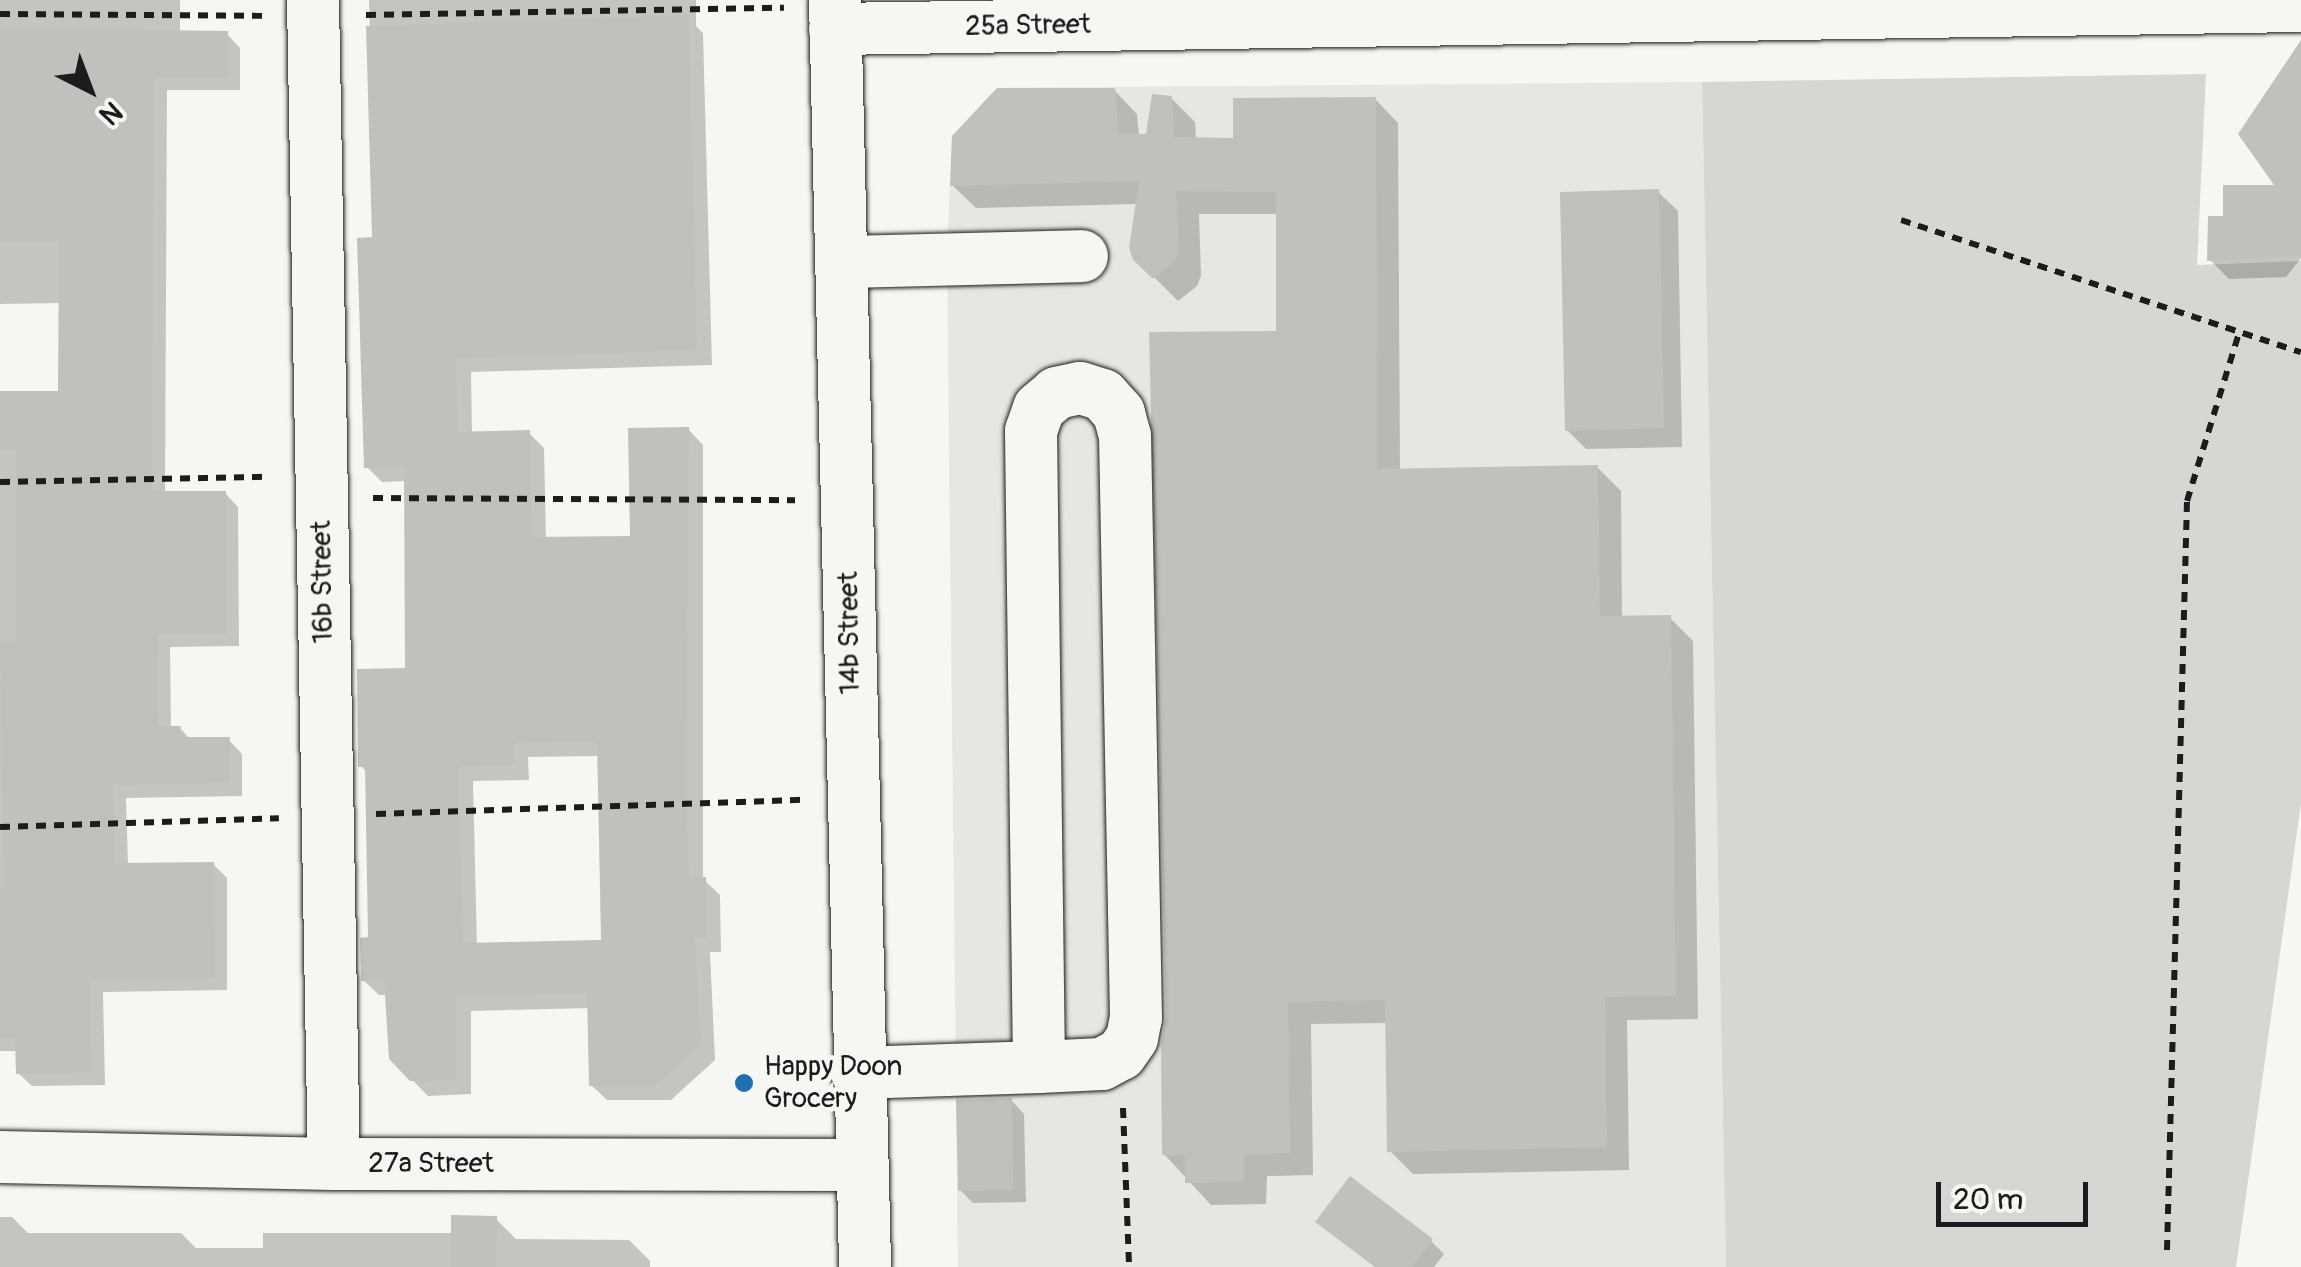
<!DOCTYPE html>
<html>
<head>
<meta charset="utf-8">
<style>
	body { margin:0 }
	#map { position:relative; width:2301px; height:1267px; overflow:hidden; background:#f6f6f2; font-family:Pangolin,sans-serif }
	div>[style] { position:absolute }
	.built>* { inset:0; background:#e6e6e2 }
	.green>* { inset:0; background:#d6d6d2 }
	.shadow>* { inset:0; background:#0003 }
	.building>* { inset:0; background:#c0c0bd }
	.path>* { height:6px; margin-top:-3px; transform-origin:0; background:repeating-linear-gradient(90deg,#1c1c1c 0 10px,transparent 0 18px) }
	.roads { filter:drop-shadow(0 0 2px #1c1c1c) drop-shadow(0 0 2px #1c1c1c) }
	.minor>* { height:52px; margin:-26px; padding:0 26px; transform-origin:26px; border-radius:26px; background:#f6f6f2 }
	.dots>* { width:28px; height:28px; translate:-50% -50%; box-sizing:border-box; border:5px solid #f6f6f2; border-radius:50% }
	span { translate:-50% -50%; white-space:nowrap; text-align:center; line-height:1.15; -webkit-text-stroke:10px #f6f6f2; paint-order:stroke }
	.street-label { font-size:28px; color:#1c1c1c }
	.poi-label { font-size:28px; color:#1c1c1c }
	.left { translate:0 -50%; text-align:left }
	.north { position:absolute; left:40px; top:40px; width:100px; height:100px; -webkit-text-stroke:8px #f6f6f2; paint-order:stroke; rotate:138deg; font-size:28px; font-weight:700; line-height:40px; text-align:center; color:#1c1c1c }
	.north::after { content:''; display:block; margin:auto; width:35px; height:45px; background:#1c1c1c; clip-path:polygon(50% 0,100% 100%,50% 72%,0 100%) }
	.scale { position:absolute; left:1936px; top:1182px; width:152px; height:45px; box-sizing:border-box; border:5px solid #1c1c1c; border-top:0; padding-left:12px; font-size:30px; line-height:35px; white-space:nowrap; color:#1c1c1c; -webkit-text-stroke:8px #f6f6f2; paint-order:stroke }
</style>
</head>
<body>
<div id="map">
	<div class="built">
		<i style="clip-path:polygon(1702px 82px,1726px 1267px,958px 1267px,947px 258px,952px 136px,997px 88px)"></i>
	</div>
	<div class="green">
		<i style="clip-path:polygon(2206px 74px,2197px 265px,2301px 261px,2301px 803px,2236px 1267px,1726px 1267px,1702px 82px)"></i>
	</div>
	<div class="shadow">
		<i style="clip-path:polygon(0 0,180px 0,180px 34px,227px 34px,240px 48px,240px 90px,167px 90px,165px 494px,225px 493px,238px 507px,239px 646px,170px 647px,171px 728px,180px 728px,191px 740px,229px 740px,242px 754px,242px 796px,126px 798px,128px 865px,213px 864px,227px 878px,227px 990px,103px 992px,105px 1085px,32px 1086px,18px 1073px,18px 1051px,0 1051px,0 394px,60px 394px,61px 303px,0 304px)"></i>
		<i style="clip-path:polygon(evenodd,369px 0,696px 0,696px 26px,703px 33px,712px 365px,471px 372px,472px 434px,529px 433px,544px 448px,546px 540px,633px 539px,688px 429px,703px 445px,703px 879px,720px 895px,721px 952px,710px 952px,715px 1060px,671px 1100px,607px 1100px,591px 1085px,590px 1008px,471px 1011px,471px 1094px,428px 1096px,391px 1058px,387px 995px,379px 995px,363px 980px,371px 940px,368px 773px,361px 766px,407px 671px,407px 481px,382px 482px,367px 467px,374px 240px,369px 0,600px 756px,603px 942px,477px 946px,473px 781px,529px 780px,528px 757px,600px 756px)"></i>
		<i style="clip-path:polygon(1114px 90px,1137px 114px,1139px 136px,1148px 136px,1171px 98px,1195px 122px,1196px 140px,1236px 140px,1375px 99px,1398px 123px,1400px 471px,1597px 467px,1621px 491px,1622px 618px,1670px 618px,1693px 641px,1698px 1019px,1627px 1020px,1629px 1170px,1413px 1174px,1390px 1151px,1388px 1023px,1311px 1024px,1313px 1175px,1267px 1176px,1266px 1204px,1211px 1205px,1164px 1154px,1279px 334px,1279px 214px,1199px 214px,1201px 276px,1197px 286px,1178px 301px,1135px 258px,1138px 204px,976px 208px,952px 185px)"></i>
		<i style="clip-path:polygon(2301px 95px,2301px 258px,2286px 277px,2229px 279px,2210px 260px,2225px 218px,2279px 188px)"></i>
		<i style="clip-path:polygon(1658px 192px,1678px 211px,1682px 447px,1586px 449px,1567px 430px)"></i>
		<i style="clip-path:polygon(1011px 1100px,1024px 1114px,1026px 1202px,973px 1203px,960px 1190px)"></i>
		<i style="clip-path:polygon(0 1217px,12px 1217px,28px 1233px,181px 1233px,196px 1248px,263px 1248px,263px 1233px,454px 1233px,495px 1218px,516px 1239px,629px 1240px,650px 1261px,650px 1267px,0 1267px)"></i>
		<i style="clip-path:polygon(1318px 1221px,1431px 1241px,1444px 1254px,1434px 1267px,1375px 1267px)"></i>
	</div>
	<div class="building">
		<i style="clip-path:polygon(evenodd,689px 15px,697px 350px,456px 358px,458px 432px,530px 430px,532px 537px,630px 536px,628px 428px,689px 427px,686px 786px,689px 877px,706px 877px,707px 938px,695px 938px,701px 1044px,655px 1086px,589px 1086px,587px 993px,456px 996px,456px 1080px,410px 1081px,389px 1059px,384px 980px,361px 981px,360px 938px,368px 937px,365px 767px,358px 767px,357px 669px,405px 668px,404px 466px,364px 468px,357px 238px,372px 237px,366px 26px,689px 15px,597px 741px,601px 940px,463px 943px,458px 766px,514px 765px,514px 742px,597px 741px)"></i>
		<i style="clip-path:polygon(0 28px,228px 31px,228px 77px,154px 77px,152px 491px,226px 491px,227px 634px,158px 634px,157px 679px,158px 726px,181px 726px,180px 737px,230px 737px,229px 783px,113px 785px,115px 863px,214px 862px,215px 978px,90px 979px,92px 1072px,16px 1074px,15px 1039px,0 1039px,0 888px,4px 888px,0 642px,16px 642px,16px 450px,0 450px,0 391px,58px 391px,59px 241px,0 241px)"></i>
		<i style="clip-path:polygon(2301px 40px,2301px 256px,2207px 261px,2208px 216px,2223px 216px,2223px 185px,2274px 185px,2238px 134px)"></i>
		<i style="clip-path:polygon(997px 88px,1115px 88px,1118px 134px,1146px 134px,1152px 94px,1172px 96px,1174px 137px,1233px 138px,1233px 98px,1376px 97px,1377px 469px,1598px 465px,1600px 616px,1671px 615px,1676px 996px,1605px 997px,1607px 1147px,1387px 1152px,1385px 1000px,1288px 1002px,1290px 1153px,1244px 1154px,1244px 1182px,1185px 1183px,1185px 1155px,1162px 1155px,1161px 1046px,1166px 1017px,1149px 332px,1276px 331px,1276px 192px,1176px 191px,1179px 251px,1174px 262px,1153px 279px,1133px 260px,1129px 248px,1139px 181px,950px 186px,952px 136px)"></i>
		<i style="clip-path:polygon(1659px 189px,1664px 428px,1565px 431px,1560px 192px)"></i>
		<i style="clip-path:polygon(1012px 1098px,1013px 1190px,958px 1191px,956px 1100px)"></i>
		<i style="clip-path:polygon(1350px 1176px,1433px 1239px,1412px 1267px,1375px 1267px,1315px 1222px)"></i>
		<i style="clip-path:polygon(451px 1215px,497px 1216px,496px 1267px,451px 1267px)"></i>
	</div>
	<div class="path">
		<i style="left:0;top:14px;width:264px;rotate:0.4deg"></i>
		<i style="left:366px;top:15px;width:418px;rotate:-1deg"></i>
		<i style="left:1901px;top:220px;width:421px;rotate:18.3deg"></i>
		<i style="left:0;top:482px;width:269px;rotate:-1.1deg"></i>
		<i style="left:373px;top:498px;width:422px;rotate:0.3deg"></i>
		<i style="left:376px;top:814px;width:427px;rotate:-1.9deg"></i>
		<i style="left:0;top:827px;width:279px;rotate:-1.8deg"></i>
		<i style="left:1123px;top:1108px;width:159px;rotate:87.8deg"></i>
		<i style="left:2167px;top:1250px;width:749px;rotate:-88.47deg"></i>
		<i style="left:2187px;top:501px;width:176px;rotate:-72.8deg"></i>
	</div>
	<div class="roads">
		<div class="minor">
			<i style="left:313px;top:0;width:1164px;rotate:88.97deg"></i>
			<i style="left:835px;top:0;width:1267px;rotate:88.64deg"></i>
			<i style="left:835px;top:29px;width:1466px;rotate:-0.9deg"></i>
			<i style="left:844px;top:262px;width:238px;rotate:-1.4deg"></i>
			<i style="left:857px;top:1073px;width:182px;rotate:-1.9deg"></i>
			<i style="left:1039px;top:1067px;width:63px;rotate:-2.7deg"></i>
			<i style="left:1102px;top:1064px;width:21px;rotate:-28deg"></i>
			<i style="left:1121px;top:1054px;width:19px;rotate:-55deg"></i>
			<i style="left:1132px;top:1038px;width:20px;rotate:-79deg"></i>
			<i style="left:1136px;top:1018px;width:582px;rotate:-91.08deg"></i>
			<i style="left:1125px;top:436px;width:24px;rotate:-105deg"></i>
			<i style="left:1119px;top:413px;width:24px;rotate:-132deg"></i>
			<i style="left:1103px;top:395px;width:24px;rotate:-163deg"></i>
			<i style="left:1080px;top:388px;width:24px;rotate:168deg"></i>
			<i style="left:1057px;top:393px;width:23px;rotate:140deg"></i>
			<i style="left:1039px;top:408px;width:24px;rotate:109deg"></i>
			<i style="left:1031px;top:431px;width:636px;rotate:89.28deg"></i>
			<i style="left:0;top:1157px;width:334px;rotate:1.2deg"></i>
			<i style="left:334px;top:1164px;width:528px;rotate:0.11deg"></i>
		</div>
	</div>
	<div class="dots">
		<i style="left:744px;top:1083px;background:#1f6fb2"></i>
	</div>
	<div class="street-label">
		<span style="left:1028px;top:26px;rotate:-1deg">25a Street</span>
		<span style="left:323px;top:582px;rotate:-91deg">16b Street</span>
		<span style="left:850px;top:633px;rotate:-91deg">14b Street</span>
		<span style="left:431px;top:1164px">27a Street</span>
	</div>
	<div class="poi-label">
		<span class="left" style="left:764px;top:1083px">Happy Doon<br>Grocery</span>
	</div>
	<div class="north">N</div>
	<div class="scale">20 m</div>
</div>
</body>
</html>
